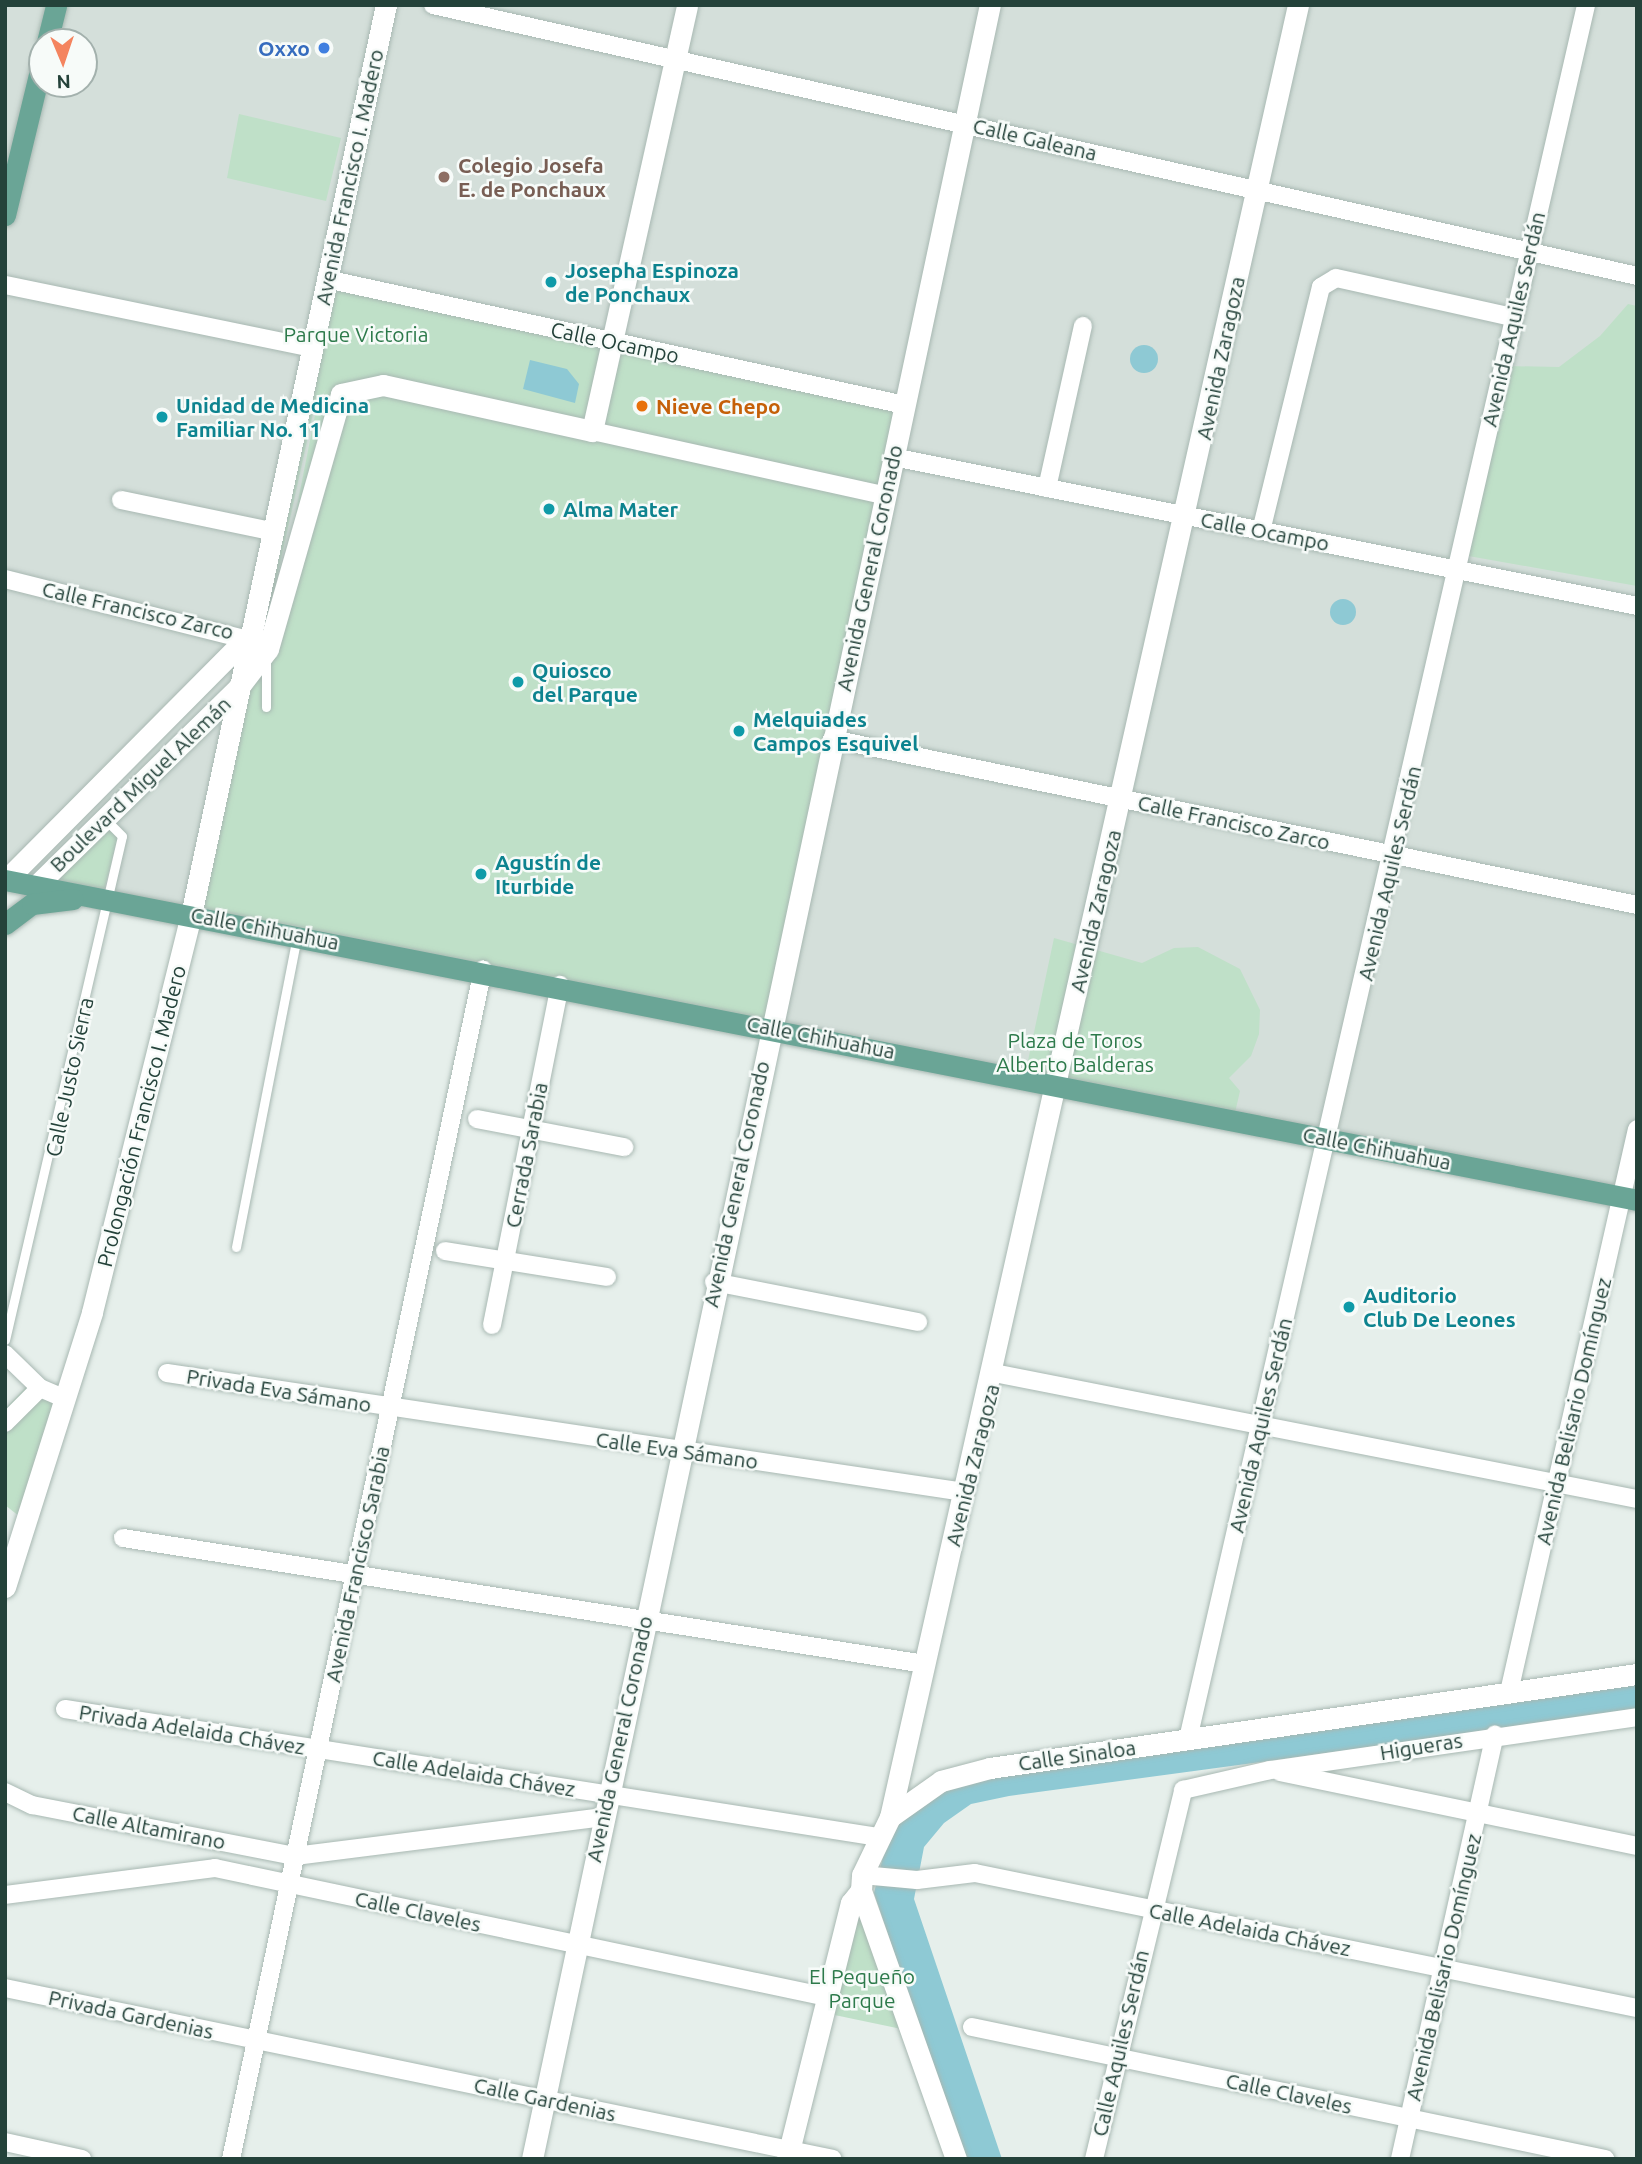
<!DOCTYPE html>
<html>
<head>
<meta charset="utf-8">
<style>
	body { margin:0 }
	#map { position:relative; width:1642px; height:2164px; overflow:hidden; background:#e6efeb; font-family:Ubuntu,sans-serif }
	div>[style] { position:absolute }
	.built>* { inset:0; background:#d4dfda }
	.green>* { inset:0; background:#bfe0c8 }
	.water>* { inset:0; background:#8ec9d4 }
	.round { border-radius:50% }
	.roads { filter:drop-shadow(0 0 2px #a8b8b2) drop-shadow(0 0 2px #a8b8b2) }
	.lane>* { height:9px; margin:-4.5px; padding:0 4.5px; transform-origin:4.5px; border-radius:4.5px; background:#fff }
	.street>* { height:18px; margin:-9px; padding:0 9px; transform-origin:9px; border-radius:9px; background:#fff }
	.secondary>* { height:21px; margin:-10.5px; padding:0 10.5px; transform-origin:10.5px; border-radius:10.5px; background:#fff }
	.primary>* { height:21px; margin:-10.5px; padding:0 10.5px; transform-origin:10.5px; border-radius:10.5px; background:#6aa596 }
	.dots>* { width:19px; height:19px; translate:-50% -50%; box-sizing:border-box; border:4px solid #f7fbf9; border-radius:50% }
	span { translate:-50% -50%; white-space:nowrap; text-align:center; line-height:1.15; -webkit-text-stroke:5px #f7fbf9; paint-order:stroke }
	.shop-label { font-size:21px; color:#366cbe; font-weight:700 }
	.right { translate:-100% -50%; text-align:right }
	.street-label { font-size:21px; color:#24423a }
	.education-label { font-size:21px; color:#785e54; font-weight:700 }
	.left { translate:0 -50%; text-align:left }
	.culture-label { font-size:21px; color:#0d838f; font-weight:700 }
	.park-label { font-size:21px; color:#2d7a4b }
	.food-label { font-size:21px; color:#c56008; font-weight:700 }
	.frame { position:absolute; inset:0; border:7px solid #24423a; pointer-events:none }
	.north { position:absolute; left:28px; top:28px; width:70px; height:70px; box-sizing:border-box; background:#f7fbf9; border:2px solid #a3b1ad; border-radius:50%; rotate:178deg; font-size:19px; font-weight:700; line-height:28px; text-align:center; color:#24423a }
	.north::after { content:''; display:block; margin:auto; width:24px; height:32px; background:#f4845f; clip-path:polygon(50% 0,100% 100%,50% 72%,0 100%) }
</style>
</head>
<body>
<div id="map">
	<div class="built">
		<i style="clip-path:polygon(evenodd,5px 5px,1637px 5px,1637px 1163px,1631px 1190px,5px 877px,5px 5px,42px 42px,84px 42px,84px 84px,42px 84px,42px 42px)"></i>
	</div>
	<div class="green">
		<i style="clip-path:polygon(239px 114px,341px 138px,326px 201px,227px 178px)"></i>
		<i style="clip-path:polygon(318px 279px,897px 405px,765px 1030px,182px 911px,226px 727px,251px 690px,277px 608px,316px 410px,326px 389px,314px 409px,272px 600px,264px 598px)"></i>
		<i style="clip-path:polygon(1628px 304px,1637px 306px,1637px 586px,1463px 555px,1505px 366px,1559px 367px,1600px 336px)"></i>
		<i style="clip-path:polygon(99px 817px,118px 837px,103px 894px,38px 879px)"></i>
		<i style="clip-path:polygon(1054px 938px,1142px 963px,1174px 948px,1198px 947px,1240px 969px,1260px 1010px,1259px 1034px,1251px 1056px,1229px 1078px,1240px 1091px,1231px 1130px,1022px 1089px)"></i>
		<i style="clip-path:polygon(30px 1383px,69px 1399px,29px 1524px,5px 1505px,5px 1409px)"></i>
		<i style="clip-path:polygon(859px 1891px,911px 2031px,825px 2013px)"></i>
	</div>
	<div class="water">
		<i class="round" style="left:1130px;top:345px;width:28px;height:28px"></i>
		<i style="clip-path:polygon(530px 360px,567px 369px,579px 384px,575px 403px,523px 389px)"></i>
		<i class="round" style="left:1330px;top:599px;width:26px;height:26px"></i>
		<i style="clip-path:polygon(1637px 1680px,1637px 1711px,1009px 1796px,971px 1804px,944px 1823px,924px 1847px,914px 1899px,1002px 2159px,964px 2159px,874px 1893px,888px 1837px,904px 1817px,963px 1779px)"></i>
	</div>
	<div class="roads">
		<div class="lane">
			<i style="left:266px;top:707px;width:53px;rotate:-90deg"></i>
			<i style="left:236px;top:1247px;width:317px;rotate:-78.9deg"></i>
			<i style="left:5px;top:1340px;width:517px;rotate:-76.93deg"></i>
			<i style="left:122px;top:836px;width:24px;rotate:-135deg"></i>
		</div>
		<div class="street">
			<i style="left:433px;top:5px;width:1234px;rotate:12.68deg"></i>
			<i style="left:326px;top:279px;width:593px;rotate:12.28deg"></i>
			<i style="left:5px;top:285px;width:312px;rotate:11.6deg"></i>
			<i style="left:592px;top:431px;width:297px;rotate:12.4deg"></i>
			<i style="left:893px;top:457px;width:759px;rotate:11.32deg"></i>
			<i style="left:1047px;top:488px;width:166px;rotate:-77.5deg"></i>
			<i style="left:121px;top:500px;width:153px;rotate:11.7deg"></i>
			<i style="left:1261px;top:531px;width:251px;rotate:-76.2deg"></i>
			<i style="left:1321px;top:287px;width:17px;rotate:-31deg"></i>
			<i style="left:1336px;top:278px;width:180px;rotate:12.5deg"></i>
			<i style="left:5px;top:579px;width:259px;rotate:14.1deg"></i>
			<i style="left:832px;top:739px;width:822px;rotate:11.65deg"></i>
			<i style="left:477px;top:1119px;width:150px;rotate:10.8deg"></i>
			<i style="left:445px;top:1251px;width:164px;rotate:9.1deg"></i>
			<i style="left:714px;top:1282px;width:208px;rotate:11.1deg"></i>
			<i style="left:492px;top:1325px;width:347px;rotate:-78.7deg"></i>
			<i style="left:5px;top:1354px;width:49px;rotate:44.2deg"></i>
			<i style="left:40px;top:1388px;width:28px;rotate:23deg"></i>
			<i style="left:167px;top:1373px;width:806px;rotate:8.49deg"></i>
			<i style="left:994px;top:1373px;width:655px;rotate:11.09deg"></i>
			<i style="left:5px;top:1423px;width:49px;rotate:-45deg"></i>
			<i style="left:123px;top:1538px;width:812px;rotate:8.93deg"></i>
			<i style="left:1509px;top:1692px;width:577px;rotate:-77.19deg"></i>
			<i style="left:65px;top:1709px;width:824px;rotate:8.94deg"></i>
			<i style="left:1188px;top:1739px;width:1779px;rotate:-77.07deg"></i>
			<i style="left:1280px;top:1772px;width:365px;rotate:11.7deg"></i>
			<i style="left:5px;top:1792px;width:30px;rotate:26deg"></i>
			<i style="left:32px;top:1805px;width:268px;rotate:11deg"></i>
			<i style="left:295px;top:1856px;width:309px;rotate:-7.2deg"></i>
			<i style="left:862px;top:1875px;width:55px;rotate:5.2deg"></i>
			<i style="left:917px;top:1880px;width:58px;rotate:-6.9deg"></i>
			<i style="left:975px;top:1873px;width:676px;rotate:11.53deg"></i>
			<i style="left:5px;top:1895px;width:212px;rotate:-7.3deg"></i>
			<i style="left:215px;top:1868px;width:625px;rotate:11.9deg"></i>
			<i style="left:5px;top:1988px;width:845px;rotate:11.67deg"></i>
			<i style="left:972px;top:2027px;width:647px;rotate:11.78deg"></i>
			<i style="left:5px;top:2142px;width:79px;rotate:12.4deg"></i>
			<i style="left:231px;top:2159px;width:1216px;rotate:-78.04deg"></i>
			<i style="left:1094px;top:2159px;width:380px;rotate:-76.4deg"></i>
			<i style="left:1183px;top:1790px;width:89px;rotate:-12.9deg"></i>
			<i style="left:1270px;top:1770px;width:371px;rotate:-8.2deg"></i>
			<i style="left:1400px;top:2159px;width:435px;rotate:-77.4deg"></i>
		</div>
		<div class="secondary">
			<i style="left:8px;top:878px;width:338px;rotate:-45.2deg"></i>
			<i style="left:38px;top:884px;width:280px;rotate:-44.4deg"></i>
			<i style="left:238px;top:688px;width:49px;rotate:-52.4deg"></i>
			<i style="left:268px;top:649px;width:265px;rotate:-74deg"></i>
			<i style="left:341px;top:394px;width:43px;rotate:-12.1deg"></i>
			<i style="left:383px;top:385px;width:214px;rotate:12.4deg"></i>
			<i style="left:592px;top:431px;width:436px;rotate:-77.4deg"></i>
			<i style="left:5px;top:1587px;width:288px;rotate:-72.4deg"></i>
			<i style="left:92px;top:1312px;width:409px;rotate:-76deg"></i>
			<i style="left:191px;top:915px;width:931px;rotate:-77.91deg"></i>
			<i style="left:890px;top:1817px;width:1857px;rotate:-77.31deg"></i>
			<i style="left:532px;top:2159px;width:2202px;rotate:-78deg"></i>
			<i style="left:787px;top:2159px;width:264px;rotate:-76deg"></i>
			<i style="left:851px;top:1903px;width:16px;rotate:-52deg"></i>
			<i style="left:956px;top:2159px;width:285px;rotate:-109.5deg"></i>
			<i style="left:861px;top:1890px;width:15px;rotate:-86deg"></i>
			<i style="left:862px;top:1875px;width:64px;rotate:-64.2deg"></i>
			<i style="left:890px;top:1817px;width:62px;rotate:-35.2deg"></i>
			<i style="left:941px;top:1781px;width:51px;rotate:-14.9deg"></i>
			<i style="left:990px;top:1768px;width:654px;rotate:-8.27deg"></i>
		</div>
		<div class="primary">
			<i style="left:47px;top:42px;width:38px;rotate:-76deg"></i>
			<i style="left:5px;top:215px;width:157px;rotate:-76.4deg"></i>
			<i style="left:5px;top:880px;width:1663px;rotate:11.09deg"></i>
			<i style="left:5px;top:924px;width:34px;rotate:-37deg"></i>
			<i style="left:32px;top:904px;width:41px;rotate:-7deg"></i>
		</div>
	</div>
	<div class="dots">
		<i style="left:324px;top:48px;background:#3f7fe0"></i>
		<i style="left:444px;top:177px;background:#8d6e63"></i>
		<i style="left:551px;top:282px;background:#0f9aa8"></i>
		<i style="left:642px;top:406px;background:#e8710a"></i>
		<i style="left:162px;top:417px;background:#0f9aa8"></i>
		<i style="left:549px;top:509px;background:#0f9aa8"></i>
		<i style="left:518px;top:682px;background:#0f9aa8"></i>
		<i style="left:739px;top:731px;background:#0f9aa8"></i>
		<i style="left:481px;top:874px;background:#0f9aa8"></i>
		<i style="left:1349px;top:1307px;background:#0f9aa8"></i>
	</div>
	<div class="shop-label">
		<span class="right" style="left:310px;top:48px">Oxxo</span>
	</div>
	<div class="street-label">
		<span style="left:1035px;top:139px;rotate:13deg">Calle Galeana</span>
		<span style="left:349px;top:177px;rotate:-78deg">Avenida Francisco I. Madero</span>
		<span style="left:1513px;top:319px;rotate:-77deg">Avenida Aquiles Serdán</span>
		<span style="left:615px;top:342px;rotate:12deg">Calle Ocampo</span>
		<span style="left:1220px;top:358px;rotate:-78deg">Avenida Zaragoza</span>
		<span style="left:1265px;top:531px;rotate:11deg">Calle Ocampo</span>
		<span style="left:869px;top:568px;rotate:-78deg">Avenida General Coronado</span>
		<span style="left:138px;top:610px;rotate:13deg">Calle Francisco Zarco</span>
		<span style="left:140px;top:784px;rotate:-44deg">Boulevard Miguel Alemán</span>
		<span style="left:1234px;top:822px;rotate:12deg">Calle Francisco Zarco</span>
		<span style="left:1389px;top:873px;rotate:-77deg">Avenida Aquiles Serdán</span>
		<span style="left:1095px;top:911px;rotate:-77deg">Avenida Zaragoza</span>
		<span style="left:265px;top:928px;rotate:11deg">Calle Chihuahua</span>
		<span style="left:821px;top:1037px;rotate:11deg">Calle Chihuahua</span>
		<span style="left:69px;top:1077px;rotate:-78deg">Calle Justo Sierra</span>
		<span style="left:141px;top:1116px;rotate:-76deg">Prolongación Francisco I. Madero</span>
		<span style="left:1377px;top:1148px;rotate:11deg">Calle Chihuahua</span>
		<span style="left:526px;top:1155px;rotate:-79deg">Cerrada Sarabia</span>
		<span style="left:736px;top:1184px;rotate:-78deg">Avenida General Coronado</span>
		<span style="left:279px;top:1390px;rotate:9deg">Privada Eva Sámano</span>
		<span style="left:1573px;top:1411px;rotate:-77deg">Avenida Belisario Domínguez</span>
		<span style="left:1260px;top:1425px;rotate:-77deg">Avenida Aquiles Serdán</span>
		<span style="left:677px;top:1450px;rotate:8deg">Calle Eva Sámano</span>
		<span style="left:972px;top:1465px;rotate:-76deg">Avenida Zaragoza</span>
		<span style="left:357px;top:1564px;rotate:-78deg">Avenida Francisco Sarabia</span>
		<span style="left:192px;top:1729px;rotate:9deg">Privada Adelaida Chávez</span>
		<span style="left:619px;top:1739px;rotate:-78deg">Avenida General Coronado</span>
		<span style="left:1421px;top:1746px;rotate:-9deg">Higueras</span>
		<span style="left:1077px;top:1755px;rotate:-8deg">Calle Sinaloa</span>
		<span style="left:474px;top:1773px;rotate:9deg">Calle Adelaida Chávez</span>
		<span style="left:149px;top:1827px;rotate:11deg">Calle Altamirano</span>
		<span style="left:418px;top:1911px;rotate:12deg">Calle Claveles</span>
		<span style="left:1250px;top:1929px;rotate:11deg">Calle Adelaida Chávez</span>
		<span style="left:1443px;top:1967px;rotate:-77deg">Avenida Belisario Domínguez</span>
		<span style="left:131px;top:2014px;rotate:12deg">Privada Gardenias</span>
		<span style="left:1120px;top:2043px;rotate:-77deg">Calle Aquiles Serdán</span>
		<span style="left:1289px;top:2093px;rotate:12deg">Calle Claveles</span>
		<span style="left:545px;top:2099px;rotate:12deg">Calle Gardenias</span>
	</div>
	<div class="education-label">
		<span class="left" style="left:458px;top:177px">Colegio Josefa<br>E. de Ponchaux</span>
	</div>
	<div class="culture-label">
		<span class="left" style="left:565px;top:282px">Josepha Espinoza<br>de Ponchaux</span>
		<span class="left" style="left:176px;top:417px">Unidad de Medicina<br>Familiar No. 11</span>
		<span class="left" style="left:563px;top:509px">Alma Mater</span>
		<span class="left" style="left:532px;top:682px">Quiosco<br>del Parque</span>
		<span class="left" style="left:753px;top:731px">Melquiades<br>Campos Esquivel</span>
		<span class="left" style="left:495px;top:874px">Agustín de<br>Iturbide</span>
		<span class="left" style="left:1363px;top:1307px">Auditorio<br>Club De Leones</span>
	</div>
	<div class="park-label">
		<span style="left:356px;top:334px">Parque Victoria</span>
		<span style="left:1075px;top:1052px">Plaza de Toros<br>Alberto Balderas</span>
		<span style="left:862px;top:1988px">El Pequeño<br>Parque</span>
	</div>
	<div class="food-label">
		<span class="left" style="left:656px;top:406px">Nieve Chepo</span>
	</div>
	<div class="frame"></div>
	<div class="north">N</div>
</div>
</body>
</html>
